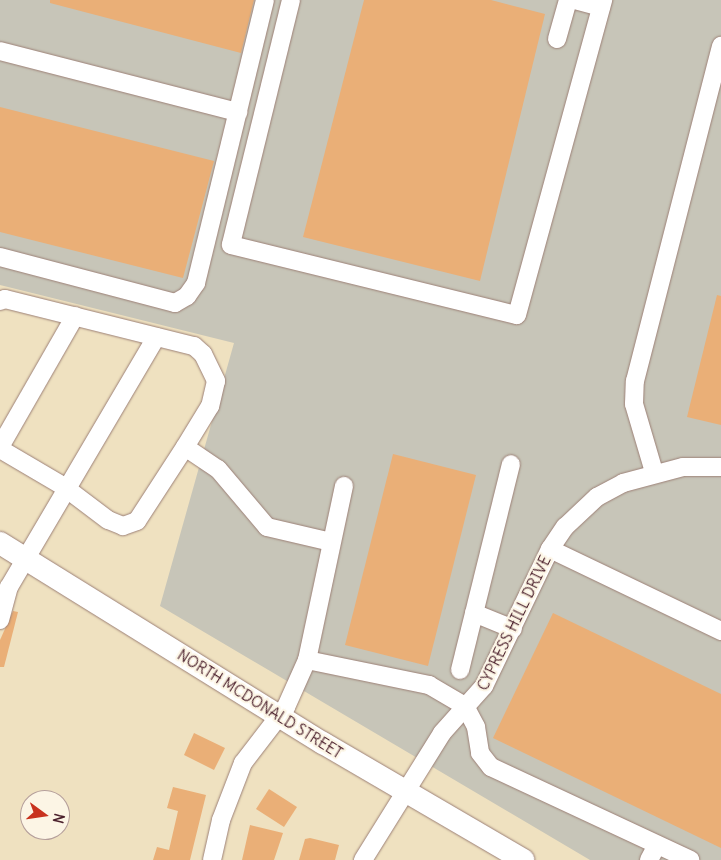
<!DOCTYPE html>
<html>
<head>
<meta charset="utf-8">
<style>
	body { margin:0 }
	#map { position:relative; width:721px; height:860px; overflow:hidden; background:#efe1c0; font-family:Delius,sans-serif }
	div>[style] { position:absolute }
	.industrial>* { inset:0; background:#c7c5b8 }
	.building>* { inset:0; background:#eaaf77 }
	.roads { filter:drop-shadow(0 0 1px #9c8076) drop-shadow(0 0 1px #9c8076) }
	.minor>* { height:18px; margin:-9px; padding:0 9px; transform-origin:9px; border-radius:9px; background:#fff }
	.major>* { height:22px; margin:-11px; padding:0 11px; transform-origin:11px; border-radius:11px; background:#fff }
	span { translate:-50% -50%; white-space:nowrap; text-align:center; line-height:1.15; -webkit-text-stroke:4.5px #fcf5e5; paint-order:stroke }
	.street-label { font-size:15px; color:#4a1f2b }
	.north { position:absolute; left:20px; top:790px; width:50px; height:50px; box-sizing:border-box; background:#fcf5e5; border:1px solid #b59f9b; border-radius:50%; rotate:104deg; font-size:14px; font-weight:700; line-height:20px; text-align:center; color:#4a1f2b }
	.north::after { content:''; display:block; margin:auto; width:18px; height:22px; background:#c8321e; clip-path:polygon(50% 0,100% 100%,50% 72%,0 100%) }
</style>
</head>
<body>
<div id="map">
	<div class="industrial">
		<i style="clip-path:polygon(0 0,721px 0,721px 860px,590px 860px,160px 606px,234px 343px,0 285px)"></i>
	</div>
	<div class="building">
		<i style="clip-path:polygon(50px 0,254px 0,241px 53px,50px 3px)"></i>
		<i style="clip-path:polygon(364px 0,491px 0,545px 14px,480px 281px,303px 237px)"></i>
		<i style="clip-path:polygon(0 107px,214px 161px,183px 278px,0 232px)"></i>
		<i style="clip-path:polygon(717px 295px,721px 296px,721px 425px,687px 417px)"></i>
		<i style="clip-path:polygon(393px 454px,476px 475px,428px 666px,345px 645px)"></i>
		<i style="clip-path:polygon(13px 611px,18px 612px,4px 667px,0 667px,0 640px)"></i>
		<i style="clip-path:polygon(553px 613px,721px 694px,721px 848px,493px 738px)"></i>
		<i style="clip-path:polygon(194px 733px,225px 748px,214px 770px,184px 755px)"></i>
		<i style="clip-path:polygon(173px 787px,206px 795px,190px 860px,153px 860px,157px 847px,169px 850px,178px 811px,167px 808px)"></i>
		<i style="clip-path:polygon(269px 789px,297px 807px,284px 827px,256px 809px)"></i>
		<i style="clip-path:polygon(250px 825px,283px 833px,274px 860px,242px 860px)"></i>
		<i style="clip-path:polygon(310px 838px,339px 845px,335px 860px,299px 860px,305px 839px)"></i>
	</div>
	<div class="roads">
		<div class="minor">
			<i style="left:291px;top:0;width:252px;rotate:103.8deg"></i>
			<i style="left:231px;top:245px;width:294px;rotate:13.8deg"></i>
			<i style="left:517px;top:315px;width:327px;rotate:-74.7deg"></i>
			<i style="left:575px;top:0;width:27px;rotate:15deg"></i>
			<i style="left:557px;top:39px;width:41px;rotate:-74.2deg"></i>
			<i style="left:0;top:51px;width:246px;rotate:14.4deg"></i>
			<i style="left:0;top:257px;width:181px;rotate:14.7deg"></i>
			<i style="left:175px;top:303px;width:14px;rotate:-30deg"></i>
			<i style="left:187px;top:296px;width:16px;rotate:-55deg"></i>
			<i style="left:196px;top:283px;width:291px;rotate:-76.3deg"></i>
			<i style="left:0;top:301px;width:5px;rotate:-22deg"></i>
			<i style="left:5px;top:299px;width:195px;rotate:14deg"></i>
			<i style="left:194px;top:346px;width:12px;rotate:42deg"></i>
			<i style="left:203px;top:354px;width:30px;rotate:64deg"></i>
			<i style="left:216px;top:381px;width:26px;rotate:103deg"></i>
			<i style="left:210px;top:406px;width:48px;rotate:121.4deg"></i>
			<i style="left:185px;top:447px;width:88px;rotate:123deg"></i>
			<i style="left:137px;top:521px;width:15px;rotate:160deg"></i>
			<i style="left:123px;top:526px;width:16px;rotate:-158deg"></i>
			<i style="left:108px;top:520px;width:56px;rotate:-142.9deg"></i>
			<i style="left:63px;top:486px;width:73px;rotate:-149.6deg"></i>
			<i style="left:0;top:447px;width:151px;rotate:-60.2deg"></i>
			<i style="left:185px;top:447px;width:40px;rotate:34deg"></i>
			<i style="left:218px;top:469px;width:76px;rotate:49.8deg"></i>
			<i style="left:267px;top:527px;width:66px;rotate:13.2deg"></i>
			<i style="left:654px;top:472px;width:71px;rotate:-106.4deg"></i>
			<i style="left:634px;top:404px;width:23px;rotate:-88deg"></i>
			<i style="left:635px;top:381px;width:346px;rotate:-75.6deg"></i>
			<i style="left:550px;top:549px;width:190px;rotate:25.6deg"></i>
			<i style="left:474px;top:613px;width:42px;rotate:22.3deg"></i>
			<i style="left:0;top:620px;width:34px;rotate:-75deg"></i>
			<i style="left:9px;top:587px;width:290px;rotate:-59.5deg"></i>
			<i style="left:307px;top:660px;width:178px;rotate:-78deg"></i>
			<i style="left:460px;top:670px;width:212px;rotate:-76.1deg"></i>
			<i style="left:212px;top:860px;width:41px;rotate:-77.3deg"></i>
			<i style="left:221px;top:820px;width:61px;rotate:-68.9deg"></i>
			<i style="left:243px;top:763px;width:71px;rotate:-52.5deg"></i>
			<i style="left:286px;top:707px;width:51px;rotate:-65.9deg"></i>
			<i style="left:307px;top:660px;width:125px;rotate:11.6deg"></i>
			<i style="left:429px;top:685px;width:42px;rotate:30.3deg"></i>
			<i style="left:465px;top:706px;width:24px;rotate:62deg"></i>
			<i style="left:476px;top:727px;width:26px;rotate:81deg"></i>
			<i style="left:480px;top:753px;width:18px;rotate:52deg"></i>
			<i style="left:491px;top:767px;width:220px;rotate:25deg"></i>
			<i style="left:363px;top:860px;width:150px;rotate:-58.1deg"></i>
			<i style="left:442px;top:733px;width:63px;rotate:-48.2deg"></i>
			<i style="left:484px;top:686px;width:152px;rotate:-64.3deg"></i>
			<i style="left:550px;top:549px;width:27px;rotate:-56deg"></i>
			<i style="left:565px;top:527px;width:44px;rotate:-43.2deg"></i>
			<i style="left:597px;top:497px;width:30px;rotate:-28deg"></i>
			<i style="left:623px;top:483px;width:62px;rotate:-14.9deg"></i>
			<i style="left:683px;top:467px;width:38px"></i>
			<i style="left:649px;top:860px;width:17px;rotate:-62deg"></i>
		</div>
		<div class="major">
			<i style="left:0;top:543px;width:380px;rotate:31.8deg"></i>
			<i style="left:323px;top:743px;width:232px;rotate:30.3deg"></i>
		</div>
	</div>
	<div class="street-label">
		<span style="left:514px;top:623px;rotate:-64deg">CYPRESS HILL DRIVE</span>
		<span style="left:260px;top:704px;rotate:32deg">NORTH MCDONALD STREET</span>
	</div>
	<div class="north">N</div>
</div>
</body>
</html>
